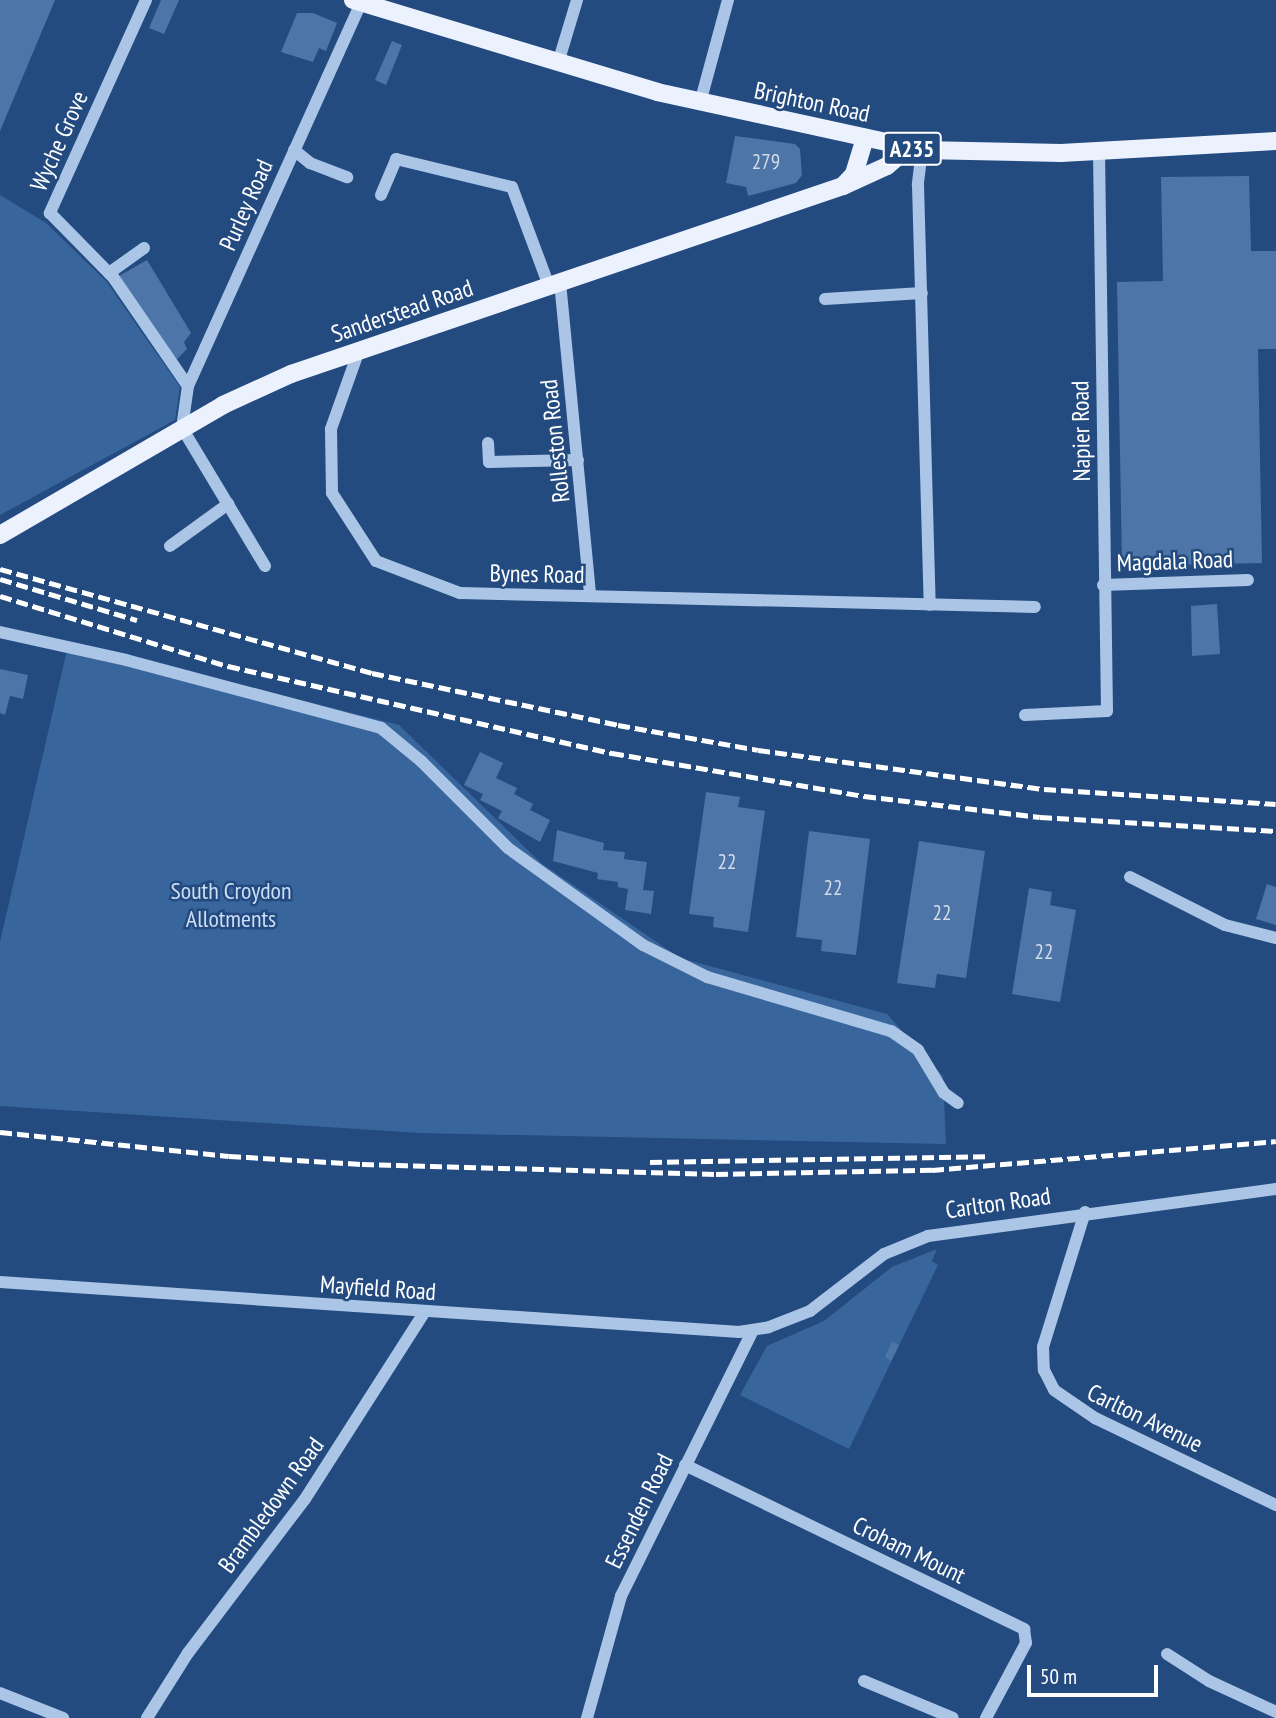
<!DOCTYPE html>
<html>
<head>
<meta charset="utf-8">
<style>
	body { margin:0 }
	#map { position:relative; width:1276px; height:1718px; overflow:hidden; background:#244b80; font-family:"PT Sans Narrow",sans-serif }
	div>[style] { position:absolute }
	.green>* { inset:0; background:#39659d }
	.building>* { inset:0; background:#4d75a8 }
	.minor>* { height:12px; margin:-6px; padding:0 6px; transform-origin:6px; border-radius:6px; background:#abc5e6 }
	.major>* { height:18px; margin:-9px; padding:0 9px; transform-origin:9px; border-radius:9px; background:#ecf2fd }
	.rail>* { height:5px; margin-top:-2.5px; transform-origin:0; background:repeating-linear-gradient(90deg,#fff 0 12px,transparent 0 17px) }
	span { translate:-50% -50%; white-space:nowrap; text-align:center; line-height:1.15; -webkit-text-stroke:5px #244b80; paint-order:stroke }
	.number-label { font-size:21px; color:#d2dce9 }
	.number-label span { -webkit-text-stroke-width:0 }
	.shield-label span { padding:2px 5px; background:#244b80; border:2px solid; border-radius:5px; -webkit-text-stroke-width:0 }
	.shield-label { font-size:23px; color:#fff; font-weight:700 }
	.street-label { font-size:24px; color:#fff }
	.park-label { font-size:24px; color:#cedff5 }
	.scale { position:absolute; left:1027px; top:1665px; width:131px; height:32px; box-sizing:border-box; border:4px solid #fff; border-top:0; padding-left:9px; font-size:21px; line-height:24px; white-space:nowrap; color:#fff; -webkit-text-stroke:5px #244b80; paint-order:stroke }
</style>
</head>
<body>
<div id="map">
	<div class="green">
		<i style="clip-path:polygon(0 195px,46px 223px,106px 281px,180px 387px,175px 420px,0 515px)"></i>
		<i style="clip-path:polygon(69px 641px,399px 725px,541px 863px,680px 958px,887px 1014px,943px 1076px,946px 1144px,420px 1133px,0 1106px,0 942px)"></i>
		<i style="clip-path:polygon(937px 1249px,932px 1261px,938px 1265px,849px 1449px,740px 1395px,767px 1346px,824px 1321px,892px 1267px)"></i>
	</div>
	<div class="building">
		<i style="clip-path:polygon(0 0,55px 0,0 131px)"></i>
		<i style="clip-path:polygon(161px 0,179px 0,164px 34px,149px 28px)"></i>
		<i style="clip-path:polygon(297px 13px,313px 13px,337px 23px,326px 51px,319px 48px,313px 62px,281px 52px)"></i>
		<i style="clip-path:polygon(392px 41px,402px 45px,386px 85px,375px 80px)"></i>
		<i style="clip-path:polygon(735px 136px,795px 144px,800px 149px,802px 175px,796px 183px,748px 196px,746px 187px,726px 183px)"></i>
		<i style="clip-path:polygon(1249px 176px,1251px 251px,1276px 251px,1276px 349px,1258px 349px,1262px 563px,1122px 566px,1117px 282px,1163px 281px,1161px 177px)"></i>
		<i style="clip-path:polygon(147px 260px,191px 333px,184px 342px,187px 349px,175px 361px,119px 276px)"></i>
		<i style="clip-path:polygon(1217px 604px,1220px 654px,1192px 656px,1191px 606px)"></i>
		<i style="clip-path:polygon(0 669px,28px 675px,23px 699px,10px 696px,5px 715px,0 713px)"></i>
		<i style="clip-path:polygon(480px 752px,503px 763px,496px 778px,517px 788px,514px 794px,533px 804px,530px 810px,550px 820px,540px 842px,498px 818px,502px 811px,480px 800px,483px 794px,464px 785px)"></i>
		<i style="clip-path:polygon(706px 792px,740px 797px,738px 807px,765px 811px,748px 932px,713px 927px,714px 917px,689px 914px)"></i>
		<i style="clip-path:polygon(557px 830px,604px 843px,603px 850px,625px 852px,624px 859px,647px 862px,643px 890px,654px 891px,651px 914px,625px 910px,628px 889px,618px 887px,618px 882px,597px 879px,598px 873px,553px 861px)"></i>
		<i style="clip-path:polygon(809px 831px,870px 839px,856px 955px,821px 951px,822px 940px,796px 937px)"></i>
		<i style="clip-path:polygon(919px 841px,985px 851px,966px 978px,937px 974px,935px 988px,897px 983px)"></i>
		<i style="clip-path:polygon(1267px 884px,1276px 887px,1276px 925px,1256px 919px)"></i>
		<i style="clip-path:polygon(1029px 888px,1052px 892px,1050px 905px,1076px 910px,1060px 1002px,1012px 994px)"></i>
		<i style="clip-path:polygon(892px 1342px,899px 1345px,891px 1361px,885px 1357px)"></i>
	</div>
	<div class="minor">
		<i style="left:146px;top:0;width:234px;rotate:114.3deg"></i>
		<i style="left:50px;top:213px;width:90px;rotate:45.5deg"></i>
		<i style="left:113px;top:277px;width:132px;rotate:55.5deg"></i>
		<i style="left:558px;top:63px;width:66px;rotate:-73.2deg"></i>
		<i style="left:700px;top:103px;width:107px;rotate:-74.8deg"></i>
		<i style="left:294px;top:150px;width:21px;rotate:39deg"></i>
		<i style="left:310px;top:163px;width:40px;rotate:21deg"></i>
		<i style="left:922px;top:150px;width:35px;rotate:97deg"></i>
		<i style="left:918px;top:185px;width:420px;rotate:88.4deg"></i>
		<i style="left:381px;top:195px;width:39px;rotate:-67deg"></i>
		<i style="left:396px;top:159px;width:119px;rotate:13.6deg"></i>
		<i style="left:512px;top:187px;width:106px;rotate:69.5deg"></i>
		<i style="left:109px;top:273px;width:43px;rotate:-35.5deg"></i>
		<i style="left:560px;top:282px;width:314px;rotate:84.5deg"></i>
		<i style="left:825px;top:299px;width:97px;rotate:-3.5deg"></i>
		<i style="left:358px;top:353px;width:81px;rotate:109.6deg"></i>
		<i style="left:331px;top:429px;width:64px;rotate:89.1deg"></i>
		<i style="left:332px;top:493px;width:81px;rotate:57.1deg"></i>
		<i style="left:376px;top:561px;width:90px;rotate:20.9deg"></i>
		<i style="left:460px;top:593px;width:575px;rotate:1.39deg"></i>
		<i style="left:488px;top:443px;width:19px;rotate:87deg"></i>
		<i style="left:489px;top:462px;width:89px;rotate:-1.3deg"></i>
		<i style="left:170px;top:546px;width:72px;rotate:-35.9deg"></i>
		<i style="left:265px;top:566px;width:161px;rotate:-121deg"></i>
		<i style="left:182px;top:428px;width:42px;rotate:-81.9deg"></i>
		<i style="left:188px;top:386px;width:420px;rotate:-65.7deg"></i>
		<i style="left:1103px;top:585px;width:145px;rotate:-2deg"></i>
		<i style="left:0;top:632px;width:129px;rotate:12.5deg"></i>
		<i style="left:126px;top:660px;width:264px;rotate:14.9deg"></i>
		<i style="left:381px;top:728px;width:52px;rotate:39.5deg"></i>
		<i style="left:421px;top:761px;width:123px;rotate:45deg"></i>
		<i style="left:508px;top:848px;width:166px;rotate:35.7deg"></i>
		<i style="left:643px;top:945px;width:72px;rotate:26.6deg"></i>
		<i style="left:707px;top:977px;width:192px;rotate:16.4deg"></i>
		<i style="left:891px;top:1031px;width:33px;rotate:35deg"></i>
		<i style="left:918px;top:1050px;width:50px;rotate:58.8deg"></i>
		<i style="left:944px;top:1093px;width:17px;rotate:36deg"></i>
		<i style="left:1025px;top:715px;width:82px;rotate:-2.8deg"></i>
		<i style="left:1107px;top:711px;width:560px;rotate:-90.82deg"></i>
		<i style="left:1130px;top:877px;width:106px;rotate:26.8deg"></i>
		<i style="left:1225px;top:925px;width:53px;rotate:14.3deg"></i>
		<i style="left:1085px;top:1212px;width:141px;rotate:107.3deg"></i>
		<i style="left:1043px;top:1347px;width:23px;rotate:88deg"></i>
		<i style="left:1044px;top:1370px;width:22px;rotate:63deg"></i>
		<i style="left:1054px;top:1390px;width:50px;rotate:34.3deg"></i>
		<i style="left:1095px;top:1418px;width:201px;rotate:25.7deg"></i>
		<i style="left:0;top:1282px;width:741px;rotate:3.87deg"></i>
		<i style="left:739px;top:1332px;width:30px;rotate:-9deg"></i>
		<i style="left:769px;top:1327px;width:44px;rotate:-21.3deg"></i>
		<i style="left:810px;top:1311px;width:93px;rotate:-37.6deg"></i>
		<i style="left:884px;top:1254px;width:48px;rotate:-22.2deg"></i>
		<i style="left:928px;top:1236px;width:351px;rotate:-7.7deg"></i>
		<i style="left:685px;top:1465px;width:377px;rotate:25.8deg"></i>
		<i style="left:1024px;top:1629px;width:14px;rotate:82deg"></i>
		<i style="left:1026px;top:1643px;width:85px;rotate:118.1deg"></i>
		<i style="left:1167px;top:1654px;width:50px;rotate:32.7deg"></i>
		<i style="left:1209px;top:1681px;width:74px;rotate:24.8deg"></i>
		<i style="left:864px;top:1681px;width:96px;rotate:22.6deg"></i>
		<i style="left:0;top:1693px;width:68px;rotate:21.6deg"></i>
		<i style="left:147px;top:1718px;width:77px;rotate:-57.8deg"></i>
		<i style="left:188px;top:1653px;width:193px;rotate:-52.8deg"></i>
		<i style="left:305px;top:1499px;width:221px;rotate:-57.4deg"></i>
		<i style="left:587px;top:1718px;width:127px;rotate:-74.4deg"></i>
		<i style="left:621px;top:1596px;width:297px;rotate:-63.6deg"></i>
	</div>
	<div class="major">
		<i style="left:353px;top:0;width:318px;rotate:16.8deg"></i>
		<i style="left:657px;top:92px;width:271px;rotate:12.3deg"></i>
		<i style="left:922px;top:150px;width:139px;rotate:1.2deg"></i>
		<i style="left:1061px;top:153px;width:215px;rotate:-3.2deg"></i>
		<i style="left:843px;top:186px;width:16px;rotate:-47deg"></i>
		<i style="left:854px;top:174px;width:38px;rotate:-73deg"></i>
		<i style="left:0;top:535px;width:258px;rotate:-30.2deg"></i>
		<i style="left:223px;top:405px;width:75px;rotate:-24.5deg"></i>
		<i style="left:291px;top:374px;width:583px;rotate:-18.81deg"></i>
		<i style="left:843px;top:186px;width:48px;rotate:-24.4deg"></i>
		<i style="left:887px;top:166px;width:28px;rotate:-41deg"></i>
	</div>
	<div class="rail">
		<i style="left:0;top:569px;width:386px;rotate:15.6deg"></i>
		<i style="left:372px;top:673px;width:251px;rotate:11.9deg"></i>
		<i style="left:618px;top:725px;width:142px;rotate:10.1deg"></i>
		<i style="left:758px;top:750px;width:289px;rotate:7.8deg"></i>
		<i style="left:1044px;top:789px;width:232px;rotate:3.7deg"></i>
		<i style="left:0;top:579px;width:143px;rotate:16.7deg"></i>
		<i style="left:0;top:596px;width:239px;rotate:17.1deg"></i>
		<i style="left:228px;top:666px;width:394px;rotate:12.8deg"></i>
		<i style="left:612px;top:753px;width:256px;rotate:9.7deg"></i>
		<i style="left:864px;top:796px;width:177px;rotate:6.8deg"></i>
		<i style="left:1040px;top:817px;width:236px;rotate:3.4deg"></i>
		<i style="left:0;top:1132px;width:230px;rotate:6deg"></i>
		<i style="left:229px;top:1156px;width:133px;rotate:3.4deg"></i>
		<i style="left:362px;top:1164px;width:354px;rotate:1.6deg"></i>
		<i style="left:716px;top:1174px;width:216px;rotate:-1.1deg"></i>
		<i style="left:932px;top:1170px;width:345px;rotate:-4.8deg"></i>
		<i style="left:650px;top:1162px;width:336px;rotate:-1deg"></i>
	</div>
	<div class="number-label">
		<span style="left:766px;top:162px">279</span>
		<span style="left:727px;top:862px">22</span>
		<span style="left:833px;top:888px">22</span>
		<span style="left:942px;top:913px">22</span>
		<span style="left:1044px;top:952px">22</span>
	</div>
	<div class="shield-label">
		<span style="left:912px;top:149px">A235</span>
	</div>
	<div class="street-label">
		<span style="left:812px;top:102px;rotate:12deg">Brighton Road</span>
		<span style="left:59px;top:141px;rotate:-66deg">Wyche Grove</span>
		<span style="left:246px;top:205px;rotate:-66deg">Purley Road</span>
		<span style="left:402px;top:311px;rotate:-19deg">Sanderstead Road</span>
		<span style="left:1081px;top:431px;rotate:-91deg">Napier Road</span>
		<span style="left:555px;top:441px;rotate:-96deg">Rolleston Road</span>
		<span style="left:1175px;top:561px;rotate:-2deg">Magdala Road</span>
		<span style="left:537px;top:574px;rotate:1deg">Bynes Road</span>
		<span style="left:998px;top:1203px;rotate:-8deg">Carlton Road</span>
		<span style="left:378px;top:1288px;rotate:4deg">Mayfield Road</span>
		<span style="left:1145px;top:1418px;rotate:26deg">Carlton Avenue</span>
		<span style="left:271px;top:1505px;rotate:-54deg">Brambledown Road</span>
		<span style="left:639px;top:1511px;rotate:-64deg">Essenden Road</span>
		<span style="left:909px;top:1550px;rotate:26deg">Croham Mount</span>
	</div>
	<div class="park-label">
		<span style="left:231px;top:905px">South Croydon<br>Allotments</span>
	</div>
	<div class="scale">50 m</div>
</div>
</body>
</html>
